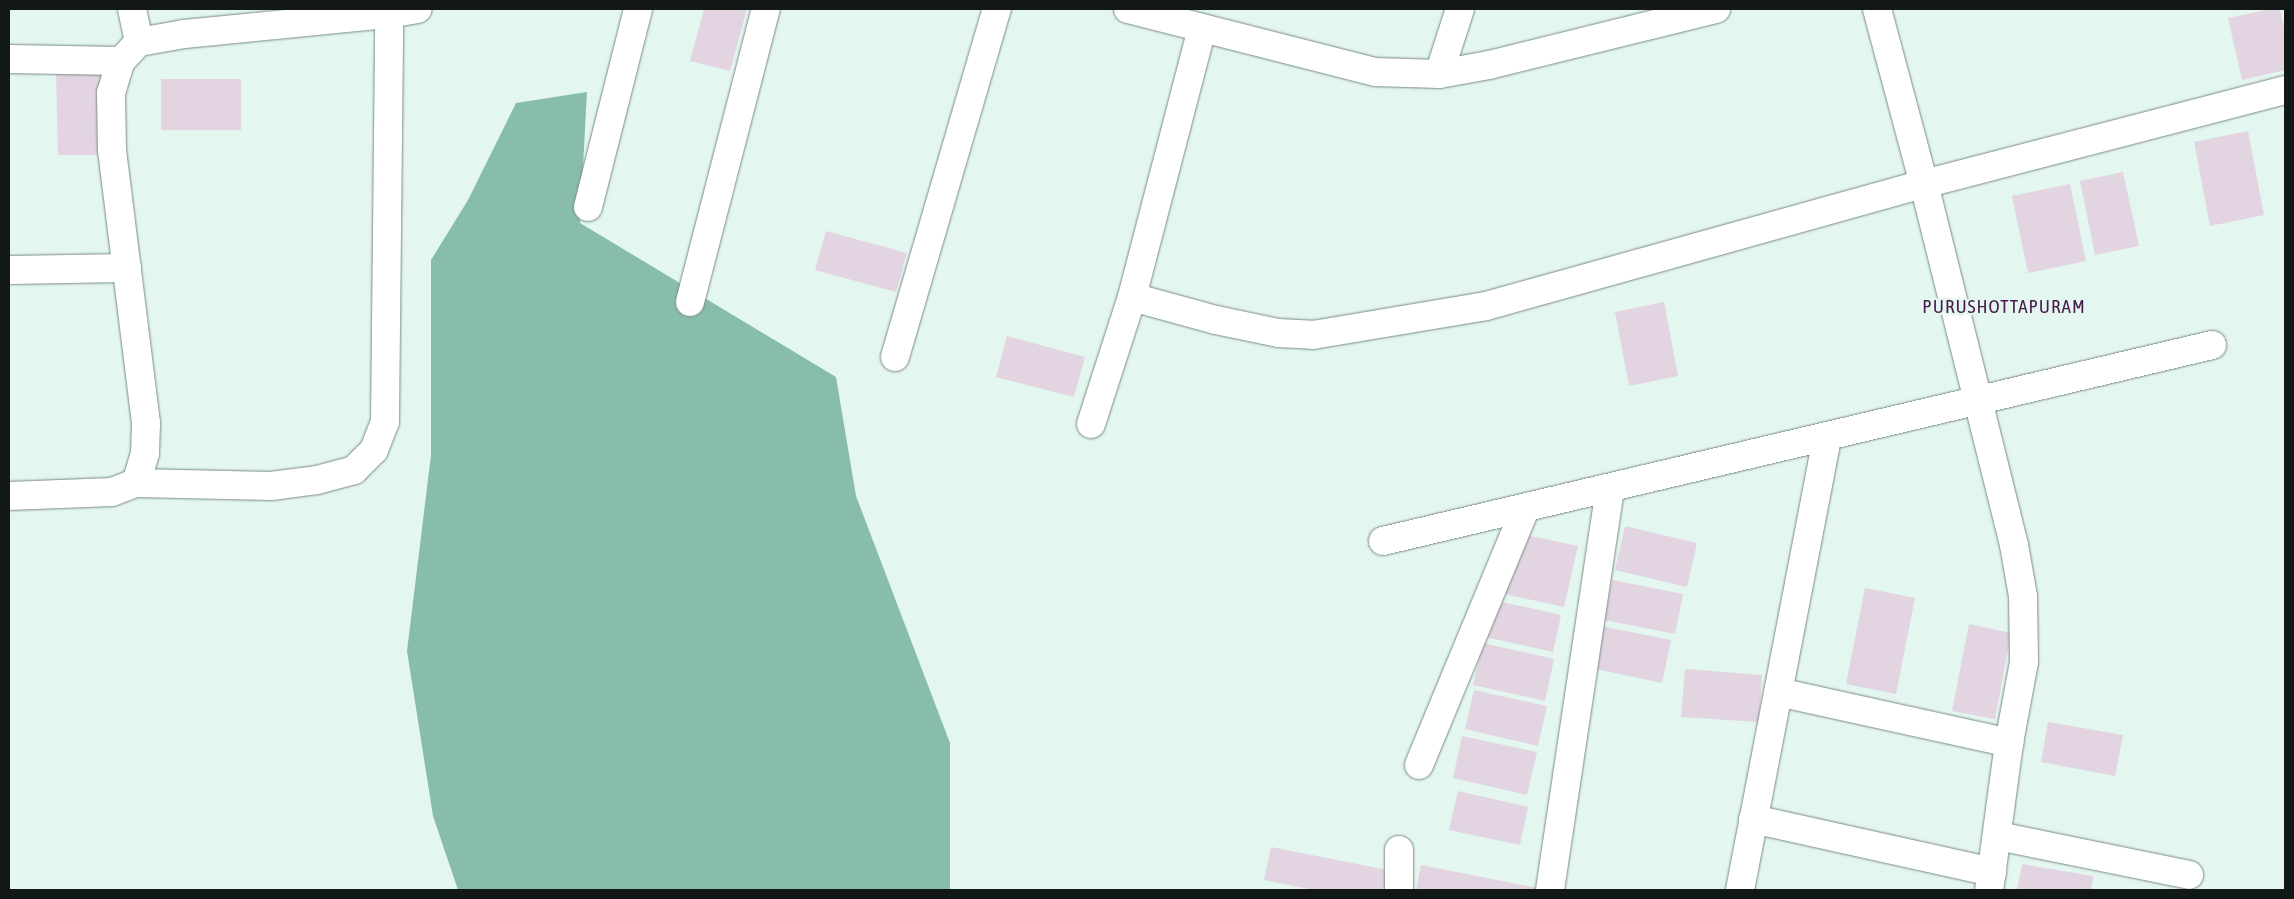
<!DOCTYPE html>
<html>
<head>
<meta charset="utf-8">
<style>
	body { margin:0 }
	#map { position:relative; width:2294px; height:899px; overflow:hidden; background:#e3f6ef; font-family:"Asap Condensed",sans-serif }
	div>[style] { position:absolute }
	.water>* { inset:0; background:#88bdac }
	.building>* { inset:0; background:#e2d4e1 }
	.roads { filter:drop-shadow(0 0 1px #798a84) drop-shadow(0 0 1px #798a84) }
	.minor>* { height:28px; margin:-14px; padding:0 14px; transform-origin:14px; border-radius:14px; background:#fff }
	span { translate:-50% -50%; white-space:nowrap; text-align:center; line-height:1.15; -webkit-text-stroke:5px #e3f6ef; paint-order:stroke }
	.neighbourhood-label { font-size:19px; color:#49194a; letter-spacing:1px }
	.frame { position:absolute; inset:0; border:10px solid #111816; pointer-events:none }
</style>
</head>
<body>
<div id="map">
	<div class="water">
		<i style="clip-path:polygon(587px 92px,580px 223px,836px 377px,856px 496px,950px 743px,950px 890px,458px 890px,433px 816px,407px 651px,431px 455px,431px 260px,468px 200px,516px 103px)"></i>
	</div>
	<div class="building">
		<i style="clip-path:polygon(704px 9px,747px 9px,730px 71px,690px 61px)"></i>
		<i style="clip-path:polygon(2270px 9px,2280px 9px,2285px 32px,2285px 70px,2242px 80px,2228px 18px)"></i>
		<i style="clip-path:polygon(56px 69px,105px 69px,106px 155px,58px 155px)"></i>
		<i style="clip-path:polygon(161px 79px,241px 79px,241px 130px,161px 130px)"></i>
		<i style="clip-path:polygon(2248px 131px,2264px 215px,2210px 226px,2194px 142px)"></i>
		<i style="clip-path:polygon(2123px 172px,2139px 246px,2095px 255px,2080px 181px)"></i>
		<i style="clip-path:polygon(2070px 184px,2086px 261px,2028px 273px,2012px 196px)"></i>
		<i style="clip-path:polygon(826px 231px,907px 253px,896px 292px,815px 270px)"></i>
		<i style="clip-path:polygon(1664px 302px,1678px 376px,1629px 386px,1615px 312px)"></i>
		<i style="clip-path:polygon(1007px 336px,1085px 357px,1074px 397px,996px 377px)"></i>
		<i style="clip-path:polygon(1625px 526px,1697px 543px,1687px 587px,1615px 570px)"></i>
		<i style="clip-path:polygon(1517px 533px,1578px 546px,1564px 607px,1504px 594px)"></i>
		<i style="clip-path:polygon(1612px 580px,1683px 594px,1675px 634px,1604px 620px)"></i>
		<i style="clip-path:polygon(1865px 588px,1915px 598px,1896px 694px,1846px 684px)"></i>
		<i style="clip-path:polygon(1493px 600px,1561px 615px,1553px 652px,1485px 637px)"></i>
		<i style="clip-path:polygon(1969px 624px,2011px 633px,1995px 719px,1952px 711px)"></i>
		<i style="clip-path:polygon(1600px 626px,1671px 640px,1662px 683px,1591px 668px)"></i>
		<i style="clip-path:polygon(1483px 643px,1554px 659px,1545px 701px,1473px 685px)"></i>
		<i style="clip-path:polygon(1685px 669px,1762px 675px,1759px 722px,1681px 717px)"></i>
		<i style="clip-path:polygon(1474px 690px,1547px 706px,1538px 746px,1465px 729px)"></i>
		<i style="clip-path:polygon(2048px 722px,2123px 735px,2115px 776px,2041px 762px)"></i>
		<i style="clip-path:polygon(1462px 736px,1537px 752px,1527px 795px,1453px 778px)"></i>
		<i style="clip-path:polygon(1458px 791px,1528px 807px,1520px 845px,1449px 830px)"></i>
		<i style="clip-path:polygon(1271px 847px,1393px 871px,1389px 890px,1314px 890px,1264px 880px)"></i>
		<i style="clip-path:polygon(2022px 864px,2093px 876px,2091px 890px,2017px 890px)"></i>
		<i style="clip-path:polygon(1421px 865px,1538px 888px,1537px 890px,1416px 890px)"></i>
	</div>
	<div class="roads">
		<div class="minor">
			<i style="left:132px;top:9px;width:34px;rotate:78deg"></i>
			<i style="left:1128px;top:9px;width:256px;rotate:14.3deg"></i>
			<i style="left:1376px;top:72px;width:63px;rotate:1.8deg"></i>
			<i style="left:1439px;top:74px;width:51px;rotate:-10.2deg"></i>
			<i style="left:1489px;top:65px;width:234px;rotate:-13.9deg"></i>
			<i style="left:1877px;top:9px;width:181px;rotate:75deg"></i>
			<i style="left:1924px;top:184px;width:372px;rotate:76deg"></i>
			<i style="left:2014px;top:545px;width:52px;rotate:80deg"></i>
			<i style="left:2023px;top:596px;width:66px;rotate:89.1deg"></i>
			<i style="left:2024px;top:662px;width:82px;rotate:100.5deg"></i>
			<i style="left:2009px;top:743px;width:148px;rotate:97.7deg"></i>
			<i style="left:9px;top:59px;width:112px;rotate:1deg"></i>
			<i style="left:1439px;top:74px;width:68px;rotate:-72.1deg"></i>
			<i style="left:588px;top:207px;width:204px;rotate:-75.8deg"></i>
			<i style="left:9px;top:270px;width:118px;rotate:-1deg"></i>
			<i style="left:1132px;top:297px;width:87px;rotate:15.3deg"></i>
			<i style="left:1216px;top:320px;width:63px;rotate:11.8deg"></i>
			<i style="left:1278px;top:333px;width:35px;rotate:3deg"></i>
			<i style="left:1313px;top:335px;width:175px;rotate:-9.5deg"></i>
			<i style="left:1486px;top:306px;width:455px;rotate:-15.6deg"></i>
			<i style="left:1924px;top:184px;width:373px;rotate:-14.6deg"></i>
			<i style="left:690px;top:302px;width:303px;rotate:-75.5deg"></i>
			<i style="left:895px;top:357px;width:363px;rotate:-73.7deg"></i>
			<i style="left:1091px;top:424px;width:133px;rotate:-72.1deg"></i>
			<i style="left:1132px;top:297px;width:278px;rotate:-75.4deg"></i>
			<i style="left:136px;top:483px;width:31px;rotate:-73deg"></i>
			<i style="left:145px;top:453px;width:30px;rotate:-88deg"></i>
			<i style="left:146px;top:423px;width:275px;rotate:-97.1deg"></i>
			<i style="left:112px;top:150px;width:57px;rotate:-91deg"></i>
			<i style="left:111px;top:93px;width:34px;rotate:-73deg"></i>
			<i style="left:121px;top:61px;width:26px;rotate:-47deg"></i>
			<i style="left:139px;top:42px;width:46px;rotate:-10.1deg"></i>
			<i style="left:184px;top:34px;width:206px;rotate:-5.6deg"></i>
			<i style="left:389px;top:14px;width:29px;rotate:-10deg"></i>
			<i style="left:9px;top:496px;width:103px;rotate:-2.2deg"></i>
			<i style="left:112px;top:492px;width:26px;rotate:-21deg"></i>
			<i style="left:136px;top:483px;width:135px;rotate:1.3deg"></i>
			<i style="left:271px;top:486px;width:46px;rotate:-7.4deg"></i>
			<i style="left:317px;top:480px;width:38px;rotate:-15deg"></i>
			<i style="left:354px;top:470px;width:28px;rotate:-45deg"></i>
			<i style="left:374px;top:450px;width:30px;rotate:-69deg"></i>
			<i style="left:385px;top:422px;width:413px;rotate:-89.4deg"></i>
			<i style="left:1383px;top:541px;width:852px;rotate:-13.3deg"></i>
			<i style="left:1778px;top:692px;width:237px;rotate:12.4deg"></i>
			<i style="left:1419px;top:765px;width:277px;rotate:-67.5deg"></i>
			<i style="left:1753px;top:819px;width:245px;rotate:12.5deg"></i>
			<i style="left:1998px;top:836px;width:195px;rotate:11.5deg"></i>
			<i style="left:1399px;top:890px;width:40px;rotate:-90deg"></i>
			<i style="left:1550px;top:890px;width:406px;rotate:-81.5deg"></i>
			<i style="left:1740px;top:890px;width:461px;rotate:-79.1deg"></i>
		</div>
	</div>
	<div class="neighbourhood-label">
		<span style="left:2004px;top:307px">PURUSHOTTAPURAM</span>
	</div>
	<div class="frame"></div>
</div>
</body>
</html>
